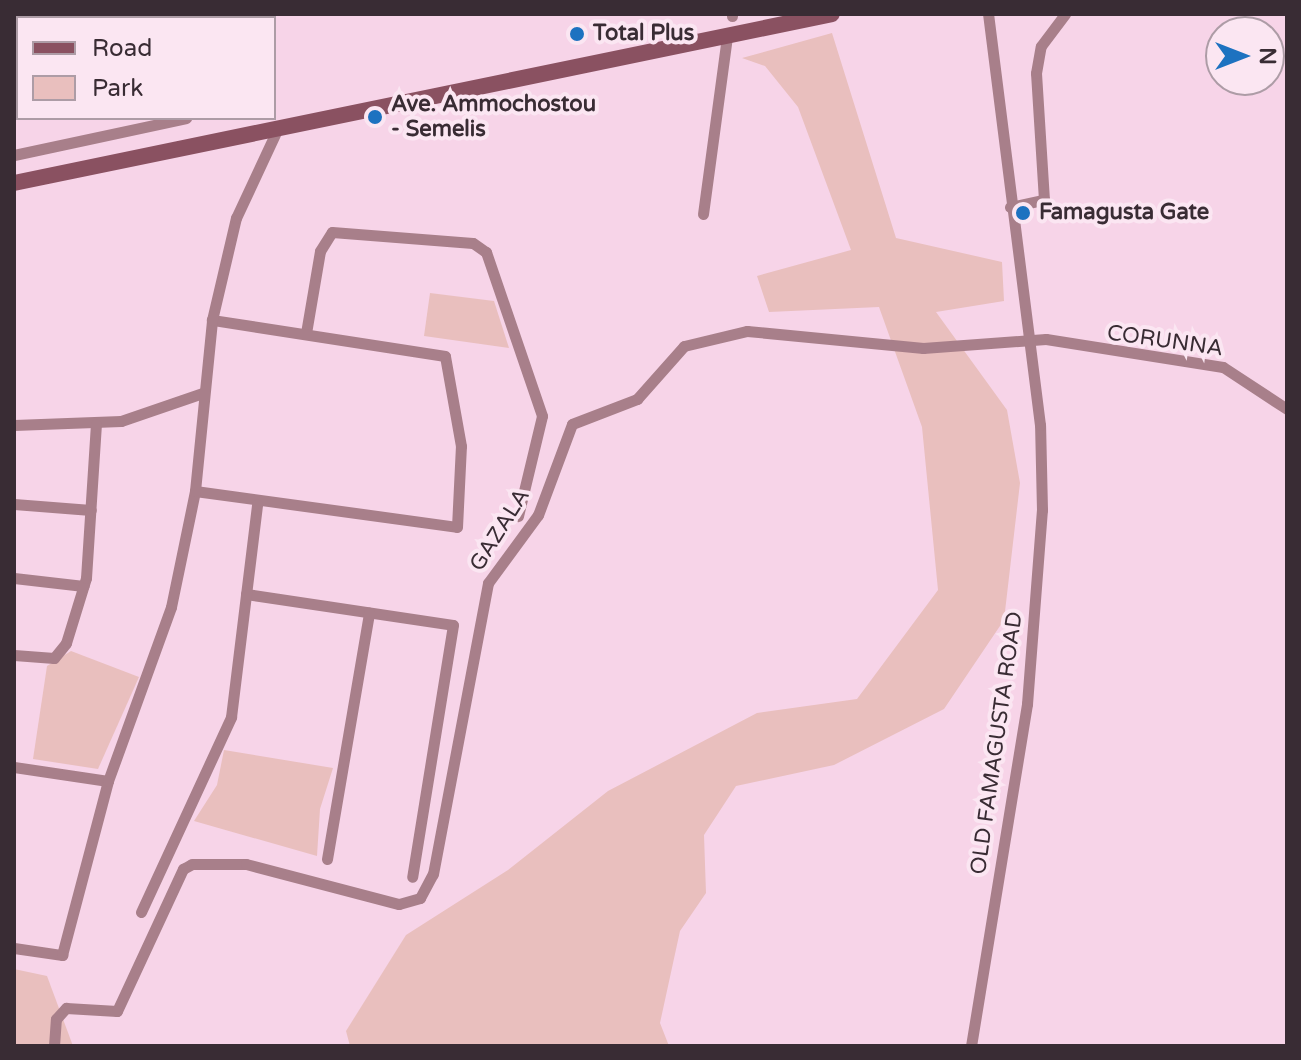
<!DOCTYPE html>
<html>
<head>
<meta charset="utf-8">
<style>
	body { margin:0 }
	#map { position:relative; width:1301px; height:1060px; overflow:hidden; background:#f7d4e8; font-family:"Varela Round",sans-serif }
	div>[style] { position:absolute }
	.green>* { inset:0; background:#e9bfbe }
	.minor>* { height:11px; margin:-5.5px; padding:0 5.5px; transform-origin:5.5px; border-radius:5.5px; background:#a87f8a }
	.secondary>* { height:16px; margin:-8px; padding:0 8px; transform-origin:8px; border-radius:8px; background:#8a5161 }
	.dots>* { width:22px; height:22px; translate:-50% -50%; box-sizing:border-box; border:4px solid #fbe6f2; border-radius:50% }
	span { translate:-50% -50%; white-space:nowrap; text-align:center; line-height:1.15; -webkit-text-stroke:8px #fbe6f2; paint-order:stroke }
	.poi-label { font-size:22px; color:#392c34; font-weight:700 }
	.left { translate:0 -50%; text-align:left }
	.street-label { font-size:22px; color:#392c34 }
	.frame { position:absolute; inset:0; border:16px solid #392c34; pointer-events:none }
	.legend { position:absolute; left:16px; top:16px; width:260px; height:104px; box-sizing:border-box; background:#fbe6f2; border:2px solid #ad9ca6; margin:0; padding:10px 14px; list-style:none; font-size:24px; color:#392c34 }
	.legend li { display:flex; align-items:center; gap:16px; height:40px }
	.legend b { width:40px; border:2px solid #ad9ca6 }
	.north { position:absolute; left:1205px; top:16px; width:80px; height:80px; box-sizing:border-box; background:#fbe6f2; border:2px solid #ad9ca6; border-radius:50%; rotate:90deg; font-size:22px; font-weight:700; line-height:32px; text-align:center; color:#392c34 }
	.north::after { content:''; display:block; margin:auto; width:28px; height:36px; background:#1d72c0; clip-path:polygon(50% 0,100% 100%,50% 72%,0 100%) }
</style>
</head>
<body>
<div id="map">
	<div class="green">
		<i style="clip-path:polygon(832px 33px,896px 238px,1002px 262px,1004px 301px,936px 312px,1007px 410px,1020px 483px,1004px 620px,944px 709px,834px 765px,736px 786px,704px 835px,706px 893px,680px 931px,660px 1023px,669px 1046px,350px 1046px,346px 1031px,406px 935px,508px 870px,608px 791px,757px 713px,857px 699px,938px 590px,922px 427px,879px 307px,769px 312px,757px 276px,851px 250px,798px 107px,765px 66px,742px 58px)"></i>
		<i style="clip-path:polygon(430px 293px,494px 301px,509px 348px,424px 336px)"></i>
		<i style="clip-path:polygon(71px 651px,139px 677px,98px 769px,33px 759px,47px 666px)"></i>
		<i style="clip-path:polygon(224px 750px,333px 768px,320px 809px,317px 856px,194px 821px,217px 785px)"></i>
		<i style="clip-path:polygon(14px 969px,47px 976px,73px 1046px,14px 1046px)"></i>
	</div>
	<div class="minor">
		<i style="left:92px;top:14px;width:4px;rotate:90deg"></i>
		<i style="left:194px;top:14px;width:4px;rotate:90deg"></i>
		<i style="left:732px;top:16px;width:2px;rotate:-90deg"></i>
		<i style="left:14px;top:66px;width:4px"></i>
		<i style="left:14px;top:155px;width:176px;rotate:-12.1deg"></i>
		<i style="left:1010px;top:207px;width:35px;rotate:-12deg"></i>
		<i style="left:1044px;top:200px;width:127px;rotate:-93.6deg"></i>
		<i style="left:1036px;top:73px;width:27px;rotate:-80deg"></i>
		<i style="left:1041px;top:46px;width:40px;rotate:-53deg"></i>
		<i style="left:703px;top:214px;width:180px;rotate:-82.3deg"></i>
		<i style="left:306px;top:333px;width:83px;rotate:-80.3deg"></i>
		<i style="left:320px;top:251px;width:22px;rotate:-58deg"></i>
		<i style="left:332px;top:232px;width:141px;rotate:4.5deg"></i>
		<i style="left:473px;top:243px;width:16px;rotate:35deg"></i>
		<i style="left:486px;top:252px;width:173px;rotate:71.1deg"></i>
		<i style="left:542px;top:416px;width:103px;rotate:103.5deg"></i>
		<i style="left:14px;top:425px;width:107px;rotate:-2.1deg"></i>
		<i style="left:121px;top:421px;width:87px;rotate:-18.9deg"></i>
		<i style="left:195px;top:491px;width:264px;rotate:7.8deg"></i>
		<i style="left:457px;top:527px;width:81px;rotate:-87.2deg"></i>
		<i style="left:461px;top:446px;width:91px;rotate:-100.1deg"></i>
		<i style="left:445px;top:356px;width:236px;rotate:-171.2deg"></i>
		<i style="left:14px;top:504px;width:77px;rotate:4.5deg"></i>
		<i style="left:14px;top:578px;width:70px;rotate:6.5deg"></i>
		<i style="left:246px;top:594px;width:209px;rotate:8.5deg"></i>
		<i style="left:453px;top:625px;width:255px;rotate:99.2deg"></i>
		<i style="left:14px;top:655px;width:40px;rotate:4.3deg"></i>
		<i style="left:54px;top:658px;width:19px;rotate:-51deg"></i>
		<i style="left:66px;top:643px;width:68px;rotate:-72.9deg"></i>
		<i style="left:86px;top:578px;width:154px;rotate:-86.3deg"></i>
		<i style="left:14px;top:767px;width:95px;rotate:8.5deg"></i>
		<i style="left:327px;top:859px;width:250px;rotate:-80.3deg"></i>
		<i style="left:141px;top:912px;width:215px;rotate:-65.2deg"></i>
		<i style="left:231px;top:717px;width:214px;rotate:-83deg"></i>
		<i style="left:14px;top:948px;width:49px;rotate:8.3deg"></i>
		<i style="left:62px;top:955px;width:180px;rotate:-75.2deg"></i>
		<i style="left:108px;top:781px;width:185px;rotate:-70.1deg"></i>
		<i style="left:171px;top:607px;width:118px;rotate:-78.3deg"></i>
		<i style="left:195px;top:491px;width:172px;rotate:-84.3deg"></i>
		<i style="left:212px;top:320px;width:105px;rotate:-76.8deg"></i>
		<i style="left:236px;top:218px;width:99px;rotate:-65deg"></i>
		<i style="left:54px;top:1046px;width:27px;rotate:-86deg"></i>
		<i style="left:56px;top:1019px;width:15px;rotate:-48deg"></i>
		<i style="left:66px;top:1008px;width:51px;rotate:3.4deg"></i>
		<i style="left:117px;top:1011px;width:157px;rotate:-65.1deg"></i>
		<i style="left:183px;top:869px;width:10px;rotate:-29deg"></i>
		<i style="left:192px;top:864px;width:54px"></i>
		<i style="left:246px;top:864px;width:158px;rotate:14.7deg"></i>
		<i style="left:399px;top:904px;width:22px;rotate:-16deg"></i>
		<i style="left:420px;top:898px;width:27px;rotate:-62deg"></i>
		<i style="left:433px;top:874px;width:296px;rotate:-79.3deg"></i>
		<i style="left:488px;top:583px;width:84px;rotate:-53.7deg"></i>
		<i style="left:538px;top:515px;width:97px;rotate:-69.5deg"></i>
		<i style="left:572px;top:424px;width:70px;rotate:-21deg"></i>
		<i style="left:637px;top:399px;width:71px;rotate:-48.4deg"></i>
		<i style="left:684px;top:346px;width:65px;rotate:-13.4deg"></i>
		<i style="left:747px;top:331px;width:177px;rotate:5.5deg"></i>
		<i style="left:923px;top:348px;width:123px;rotate:-4.2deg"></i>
		<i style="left:1046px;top:339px;width:179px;rotate:9deg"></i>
		<i style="left:1223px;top:367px;width:77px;rotate:33.3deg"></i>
		<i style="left:971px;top:1046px;width:347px;rotate:-80.7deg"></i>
		<i style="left:1027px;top:704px;width:195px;rotate:-85.6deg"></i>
		<i style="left:1042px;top:510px;width:85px;rotate:-91.3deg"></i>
		<i style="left:1040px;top:425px;width:414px;rotate:-97.2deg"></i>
	</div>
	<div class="secondary">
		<i style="left:14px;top:183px;width:835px;rotate:-11.67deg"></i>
	</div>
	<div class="dots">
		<i style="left:577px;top:34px;background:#1d72c0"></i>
		<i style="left:375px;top:117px;background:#1d72c0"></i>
		<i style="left:1023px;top:213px;background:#1d72c0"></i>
	</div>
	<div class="poi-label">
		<span class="left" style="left:593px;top:34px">Total Plus</span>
		<span class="left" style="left:391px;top:117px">Ave. Ammochostou<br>- Semelis</span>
		<span class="left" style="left:1039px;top:213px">Famagusta Gate</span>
	</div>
	<div class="street-label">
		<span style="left:1165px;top:341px;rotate:8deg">CORUNNA</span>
		<span style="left:500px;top:530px;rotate:-58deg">GAZALA</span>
		<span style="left:997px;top:743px;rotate:-82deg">OLD FAMAGUSTA ROAD</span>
	</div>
	<div class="frame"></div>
	<ul class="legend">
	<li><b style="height:10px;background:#8a5161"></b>Road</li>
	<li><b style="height:22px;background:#e9bfbe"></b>Park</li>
	</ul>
	<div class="north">N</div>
</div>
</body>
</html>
